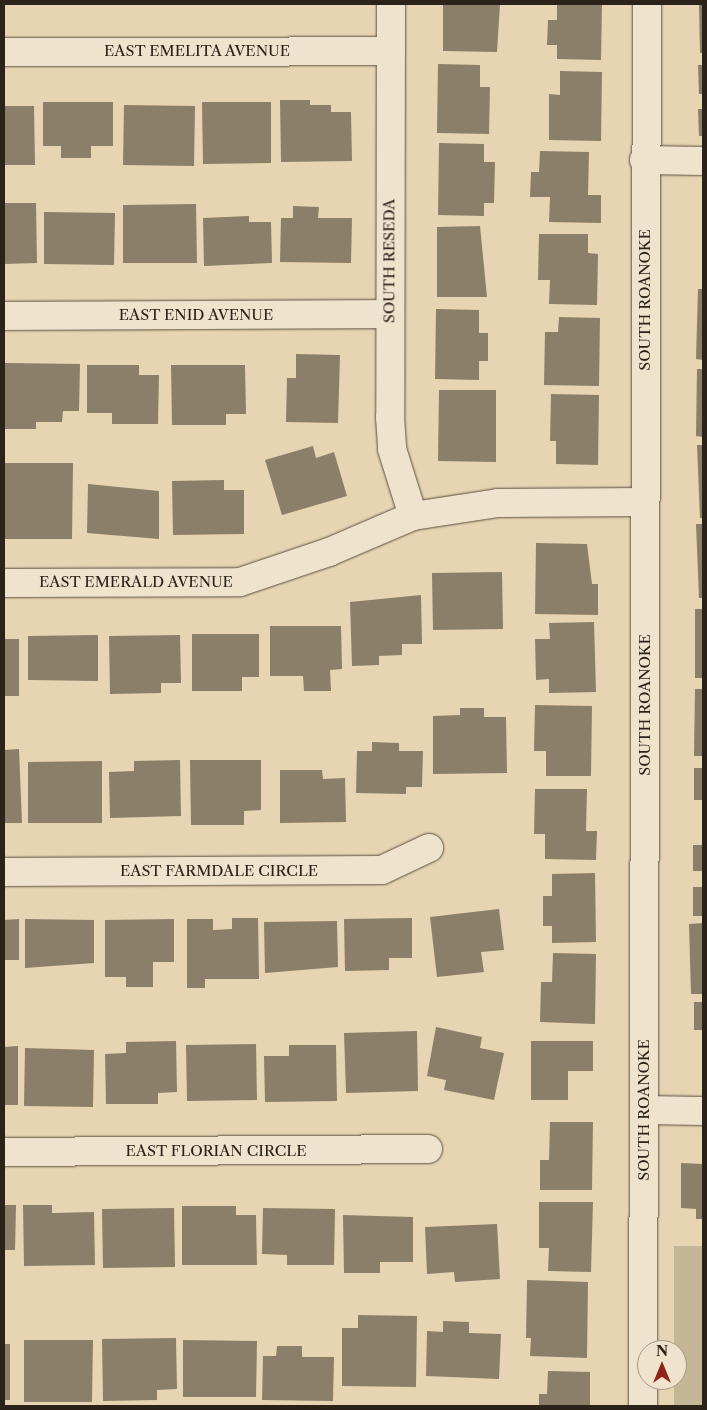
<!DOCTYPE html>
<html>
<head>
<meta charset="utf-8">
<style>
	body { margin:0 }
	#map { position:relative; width:707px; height:1410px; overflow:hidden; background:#e6d4b2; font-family:"Libre Caslon Text",serif }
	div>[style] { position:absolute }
	.green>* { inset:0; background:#c6b698 }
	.building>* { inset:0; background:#8c7f69 }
	.roads { filter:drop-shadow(0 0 1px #5a4f40) drop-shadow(0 0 1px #5a4f40) }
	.minor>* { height:28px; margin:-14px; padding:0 14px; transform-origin:14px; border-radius:14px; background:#efe3cd }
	span { translate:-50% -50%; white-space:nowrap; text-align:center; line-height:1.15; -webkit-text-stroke:4px #efe3cd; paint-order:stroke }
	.street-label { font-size:15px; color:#2b231a }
	.frame { position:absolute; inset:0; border:5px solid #2b231a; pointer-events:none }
	.north { position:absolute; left:637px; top:1340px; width:50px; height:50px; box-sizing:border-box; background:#efe3cd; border:1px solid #a19685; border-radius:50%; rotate:0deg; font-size:14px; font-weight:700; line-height:20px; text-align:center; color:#2b231a }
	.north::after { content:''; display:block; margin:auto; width:18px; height:22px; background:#8f2418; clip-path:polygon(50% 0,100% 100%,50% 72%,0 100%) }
</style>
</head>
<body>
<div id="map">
	<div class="green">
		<i style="clip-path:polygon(674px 1246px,703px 1246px,703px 1406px,674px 1406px)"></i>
	</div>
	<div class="building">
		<i style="clip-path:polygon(443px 4px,500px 4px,497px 52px,443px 51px)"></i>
		<i style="clip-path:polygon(557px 4px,602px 4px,601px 60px,557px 59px,557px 45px,547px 45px,548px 20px,557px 20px)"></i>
		<i style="clip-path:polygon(699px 4px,703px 4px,703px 53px,700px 53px)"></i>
		<i style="clip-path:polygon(438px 64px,480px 65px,480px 87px,490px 87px,489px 134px,437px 133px)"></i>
		<i style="clip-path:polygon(698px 65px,703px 65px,703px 94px,699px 94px)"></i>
		<i style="clip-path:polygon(560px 71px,602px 72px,601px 141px,549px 140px,549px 94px,560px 95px)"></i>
		<i style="clip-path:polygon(280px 100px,310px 100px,310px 105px,331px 105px,331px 112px,351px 112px,352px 161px,281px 162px)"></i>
		<i style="clip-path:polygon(43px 102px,113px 102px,113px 146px,91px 146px,91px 158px,61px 158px,61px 146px,43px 146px)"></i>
		<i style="clip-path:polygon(202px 102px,271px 102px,271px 163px,203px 164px)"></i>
		<i style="clip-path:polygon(124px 105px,195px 106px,194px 166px,123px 165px)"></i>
		<i style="clip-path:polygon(4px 106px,34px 106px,35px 165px,4px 165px)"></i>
		<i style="clip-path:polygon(698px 109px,703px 109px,703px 136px,699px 136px)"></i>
		<i style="clip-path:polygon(439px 143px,484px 144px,484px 162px,495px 162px,494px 203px,484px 203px,484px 216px,438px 215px)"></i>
		<i style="clip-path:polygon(540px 151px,589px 152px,588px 195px,601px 195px,601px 223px,549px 222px,550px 197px,530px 197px,531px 172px,539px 172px)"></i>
		<i style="clip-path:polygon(4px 203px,36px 203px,37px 263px,4px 264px)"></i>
		<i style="clip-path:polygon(196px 204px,197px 263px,123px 263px,123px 205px)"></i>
		<i style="clip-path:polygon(293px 206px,319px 207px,318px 218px,352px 218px,351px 263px,280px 262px,281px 218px,293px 218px)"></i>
		<i style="clip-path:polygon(44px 212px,115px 213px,114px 265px,44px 264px)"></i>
		<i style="clip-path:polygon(249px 216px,249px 222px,271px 222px,272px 263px,204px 266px,203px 218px)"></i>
		<i style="clip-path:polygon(480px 226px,487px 297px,437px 297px,437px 227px)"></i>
		<i style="clip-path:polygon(539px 234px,588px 234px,588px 253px,598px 254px,597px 305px,549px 304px,550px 280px,538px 280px)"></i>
		<i style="clip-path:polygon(698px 289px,703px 289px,703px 360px,696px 359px)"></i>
		<i style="clip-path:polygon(436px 309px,479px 310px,479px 333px,488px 333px,488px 361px,479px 361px,479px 380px,435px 379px)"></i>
		<i style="clip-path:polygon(559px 317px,600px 318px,599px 386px,544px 385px,545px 332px,558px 332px)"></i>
		<i style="clip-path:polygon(296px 354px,340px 355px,338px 423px,286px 422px,287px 378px,296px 378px)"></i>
		<i style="clip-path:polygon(5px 363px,80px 364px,79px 411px,63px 411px,62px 422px,36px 422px,36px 429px,4px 429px)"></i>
		<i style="clip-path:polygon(87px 365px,139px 365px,139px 375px,159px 375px,158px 424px,112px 424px,112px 413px,87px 413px)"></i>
		<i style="clip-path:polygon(171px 365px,245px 365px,246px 414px,226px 414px,226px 425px,172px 425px)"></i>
		<i style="clip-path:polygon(697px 369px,703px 369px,703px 437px,696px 436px)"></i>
		<i style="clip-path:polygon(439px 390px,496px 390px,496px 462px,438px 461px)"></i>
		<i style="clip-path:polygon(551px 394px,599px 395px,598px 465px,556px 464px,556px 441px,550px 441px)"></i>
		<i style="clip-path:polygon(697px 445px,703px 445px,703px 518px,700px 518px)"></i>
		<i style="clip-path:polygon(313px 446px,316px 458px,334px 452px,347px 496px,282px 515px,265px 460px)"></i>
		<i style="clip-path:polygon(4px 463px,73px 463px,72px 539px,4px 539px)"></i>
		<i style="clip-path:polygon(224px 480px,224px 490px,244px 490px,244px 534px,173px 535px,172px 481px)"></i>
		<i style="clip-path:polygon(88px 484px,159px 491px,159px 539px,87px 533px)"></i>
		<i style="clip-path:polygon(696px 524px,703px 524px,703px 598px,699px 598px)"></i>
		<i style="clip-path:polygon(536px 543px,587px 544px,592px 584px,598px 584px,598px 615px,535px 614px)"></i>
		<i style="clip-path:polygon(502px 572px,503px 629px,433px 630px,432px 573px)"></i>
		<i style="clip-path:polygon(421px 595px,422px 644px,402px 644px,402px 655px,379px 656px,379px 665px,352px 666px,350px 602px)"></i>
		<i style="clip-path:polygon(695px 609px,703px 609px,703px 678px,695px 678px)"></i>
		<i style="clip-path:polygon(594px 622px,596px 692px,549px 693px,549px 679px,536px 680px,535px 639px,550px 639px,549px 623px)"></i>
		<i style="clip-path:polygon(270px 626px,341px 626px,342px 669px,330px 670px,331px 691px,304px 691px,303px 676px,270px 676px)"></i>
		<i style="clip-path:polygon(192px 634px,259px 634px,259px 677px,242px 677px,242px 691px,192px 691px)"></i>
		<i style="clip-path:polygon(98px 635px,98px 681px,28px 680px,28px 636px)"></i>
		<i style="clip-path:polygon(180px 635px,181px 683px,161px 683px,161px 693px,110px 694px,109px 636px)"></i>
		<i style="clip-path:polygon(4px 639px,19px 639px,19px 696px,4px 696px)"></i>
		<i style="clip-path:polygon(695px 689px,703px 689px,703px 756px,694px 756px)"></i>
		<i style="clip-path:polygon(535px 705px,592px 706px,591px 776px,546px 776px,546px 751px,534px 751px)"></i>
		<i style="clip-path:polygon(460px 708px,484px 708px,484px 717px,506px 717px,507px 773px,433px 774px,433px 716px,460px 715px)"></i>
		<i style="clip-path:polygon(372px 742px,399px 743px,399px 751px,423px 751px,422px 787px,406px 787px,406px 794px,356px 793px,357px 751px,372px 751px)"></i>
		<i style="clip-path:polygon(19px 749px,22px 823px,4px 823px,4px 750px)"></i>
		<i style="clip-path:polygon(180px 760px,181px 816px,110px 818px,109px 772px,134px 771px,134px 761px)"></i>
		<i style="clip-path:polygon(190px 760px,261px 760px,261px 810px,244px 811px,244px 825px,191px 825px)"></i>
		<i style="clip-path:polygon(102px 761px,102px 823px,28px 823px,28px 762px)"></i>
		<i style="clip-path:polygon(694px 768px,703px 768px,703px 800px,694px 800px)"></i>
		<i style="clip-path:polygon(280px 770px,322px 770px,323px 779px,345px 778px,346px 822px,280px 823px)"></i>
		<i style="clip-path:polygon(535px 789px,587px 789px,586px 831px,597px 831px,596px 860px,545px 859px,545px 834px,534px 834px)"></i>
		<i style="clip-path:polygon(693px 845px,703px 845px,703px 871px,693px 871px)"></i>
		<i style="clip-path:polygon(595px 873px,596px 942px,552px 943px,552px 926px,543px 926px,543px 896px,552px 896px,552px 874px)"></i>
		<i style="clip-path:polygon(693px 887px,703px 887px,703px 916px,693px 916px)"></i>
		<i style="clip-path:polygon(499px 909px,504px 950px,481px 952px,484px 972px,437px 977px,430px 917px)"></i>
		<i style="clip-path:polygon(232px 918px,258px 918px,259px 979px,205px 979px,205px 988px,187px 988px,187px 919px,213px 919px,213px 930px,232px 929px)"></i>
		<i style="clip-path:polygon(412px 918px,412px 958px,389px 958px,389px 970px,345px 971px,344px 919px)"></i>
		<i style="clip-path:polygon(19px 919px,19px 960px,4px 960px,4px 920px)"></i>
		<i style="clip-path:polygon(25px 919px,94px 920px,94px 963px,25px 968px)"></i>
		<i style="clip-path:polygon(174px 919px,174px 962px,153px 962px,153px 987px,126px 987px,126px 977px,105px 977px,105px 920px)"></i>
		<i style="clip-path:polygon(337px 921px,338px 967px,265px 973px,264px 922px)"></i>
		<i style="clip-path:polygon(703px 923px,703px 994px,691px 994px,689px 924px)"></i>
		<i style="clip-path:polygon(553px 953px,596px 954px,595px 1024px,540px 1022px,541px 982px,552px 982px)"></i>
		<i style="clip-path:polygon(694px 1002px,703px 1002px,703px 1030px,694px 1030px)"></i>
		<i style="clip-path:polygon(436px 1027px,482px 1037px,480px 1048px,504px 1053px,494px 1100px,444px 1090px,446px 1080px,427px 1076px)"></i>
		<i style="clip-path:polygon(417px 1031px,418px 1091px,346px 1093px,344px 1033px)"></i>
		<i style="clip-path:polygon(176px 1041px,177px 1092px,158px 1093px,158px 1104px,106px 1104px,105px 1054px,126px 1053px,126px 1042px)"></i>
		<i style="clip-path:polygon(531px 1041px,593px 1041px,593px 1071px,568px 1071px,568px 1100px,531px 1100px)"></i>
		<i style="clip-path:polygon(256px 1044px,257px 1100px,187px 1101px,186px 1045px)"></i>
		<i style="clip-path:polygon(289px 1045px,336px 1045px,337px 1101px,265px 1102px,264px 1056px,289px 1056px)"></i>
		<i style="clip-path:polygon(18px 1046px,18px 1105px,4px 1105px,4px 1047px)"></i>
		<i style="clip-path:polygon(25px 1048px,94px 1050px,93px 1107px,24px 1106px)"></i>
		<i style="clip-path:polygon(550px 1122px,593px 1122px,592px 1190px,540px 1190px,540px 1160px,549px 1160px)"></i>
		<i style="clip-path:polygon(681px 1163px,703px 1164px,703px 1219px,696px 1219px,696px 1209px,681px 1208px)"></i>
		<i style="clip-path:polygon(539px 1202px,593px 1202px,591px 1272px,548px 1271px,549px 1248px,539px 1248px)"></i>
		<i style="clip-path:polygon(4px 1205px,16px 1205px,15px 1250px,4px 1250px)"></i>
		<i style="clip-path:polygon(23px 1205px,52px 1205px,52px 1213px,94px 1212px,95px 1265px,24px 1266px)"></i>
		<i style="clip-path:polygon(182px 1206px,236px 1206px,236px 1215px,256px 1215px,257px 1265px,182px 1265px)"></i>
		<i style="clip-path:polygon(174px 1208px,175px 1267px,103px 1268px,102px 1209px)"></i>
		<i style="clip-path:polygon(263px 1208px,335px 1209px,334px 1265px,287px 1265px,287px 1255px,262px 1254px)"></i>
		<i style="clip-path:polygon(343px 1215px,413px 1217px,413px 1262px,380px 1262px,380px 1273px,344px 1273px)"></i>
		<i style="clip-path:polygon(497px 1224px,500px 1279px,455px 1282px,454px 1272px,427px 1274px,425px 1227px)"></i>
		<i style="clip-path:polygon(527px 1280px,588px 1282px,587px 1358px,530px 1356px,531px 1338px,526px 1338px)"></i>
		<i style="clip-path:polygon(358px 1315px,417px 1316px,416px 1387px,342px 1386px,342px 1328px,358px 1328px)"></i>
		<i style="clip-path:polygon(443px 1321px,469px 1322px,469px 1333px,501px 1334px,499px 1379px,426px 1376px,427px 1331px,443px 1332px)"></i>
		<i style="clip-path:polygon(176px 1338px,177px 1389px,157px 1390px,157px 1400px,103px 1401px,102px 1339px)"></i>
		<i style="clip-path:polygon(24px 1340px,93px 1340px,92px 1402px,24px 1402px)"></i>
		<i style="clip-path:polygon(183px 1340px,257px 1341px,256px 1397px,183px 1397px)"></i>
		<i style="clip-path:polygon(4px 1344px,10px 1344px,10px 1400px,4px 1400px)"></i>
		<i style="clip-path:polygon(277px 1346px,302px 1346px,302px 1357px,334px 1357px,333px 1401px,262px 1400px,263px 1356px,276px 1356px)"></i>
		<i style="clip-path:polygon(548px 1371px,590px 1372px,590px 1406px,539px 1406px,539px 1394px,547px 1394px)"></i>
	</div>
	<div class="roads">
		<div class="minor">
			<i style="left:391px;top:4px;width:413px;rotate:90.1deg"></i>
			<i style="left:390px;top:417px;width:32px;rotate:86deg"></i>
			<i style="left:392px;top:449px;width:70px;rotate:72.6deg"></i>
			<i style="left:4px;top:52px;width:387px;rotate:-0.1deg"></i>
			<i style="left:644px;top:160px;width:59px;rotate:1deg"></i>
			<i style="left:4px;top:316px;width:384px;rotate:-0.3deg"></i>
			<i style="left:4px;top:583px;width:236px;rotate:-0.2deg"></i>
			<i style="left:240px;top:582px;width:94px;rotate:-18.6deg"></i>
			<i style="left:329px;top:552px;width:91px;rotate:-23.2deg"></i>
			<i style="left:413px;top:516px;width:86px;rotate:-8.7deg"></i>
			<i style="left:498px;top:503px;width:147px;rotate:-0.4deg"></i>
			<i style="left:4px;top:872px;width:378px;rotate:-0.3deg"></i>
			<i style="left:382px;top:870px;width:52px;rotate:-25.1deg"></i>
			<i style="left:644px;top:1110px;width:59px;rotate:1deg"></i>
			<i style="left:4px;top:1152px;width:424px;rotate:-0.4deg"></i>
			<i style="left:643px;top:1406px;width:1402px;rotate:-89.84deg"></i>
		</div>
	</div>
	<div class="street-label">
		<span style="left:197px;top:51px">EAST EMELITA AVENUE</span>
		<span style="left:389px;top:261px;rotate:-90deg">SOUTH RESEDA</span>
		<span style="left:645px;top:300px;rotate:-90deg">SOUTH ROANOKE</span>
		<span style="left:196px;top:315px">EAST ENID AVENUE</span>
		<span style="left:136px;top:582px">EAST EMERALD AVENUE</span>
		<span style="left:645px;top:705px;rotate:-90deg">SOUTH ROANOKE</span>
		<span style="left:219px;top:871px">EAST FARMDALE CIRCLE</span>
		<span style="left:644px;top:1110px;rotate:-90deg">SOUTH ROANOKE</span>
		<span style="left:216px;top:1151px">EAST FLORIAN CIRCLE</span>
	</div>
	<div class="frame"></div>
	<div class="north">N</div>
</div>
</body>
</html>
